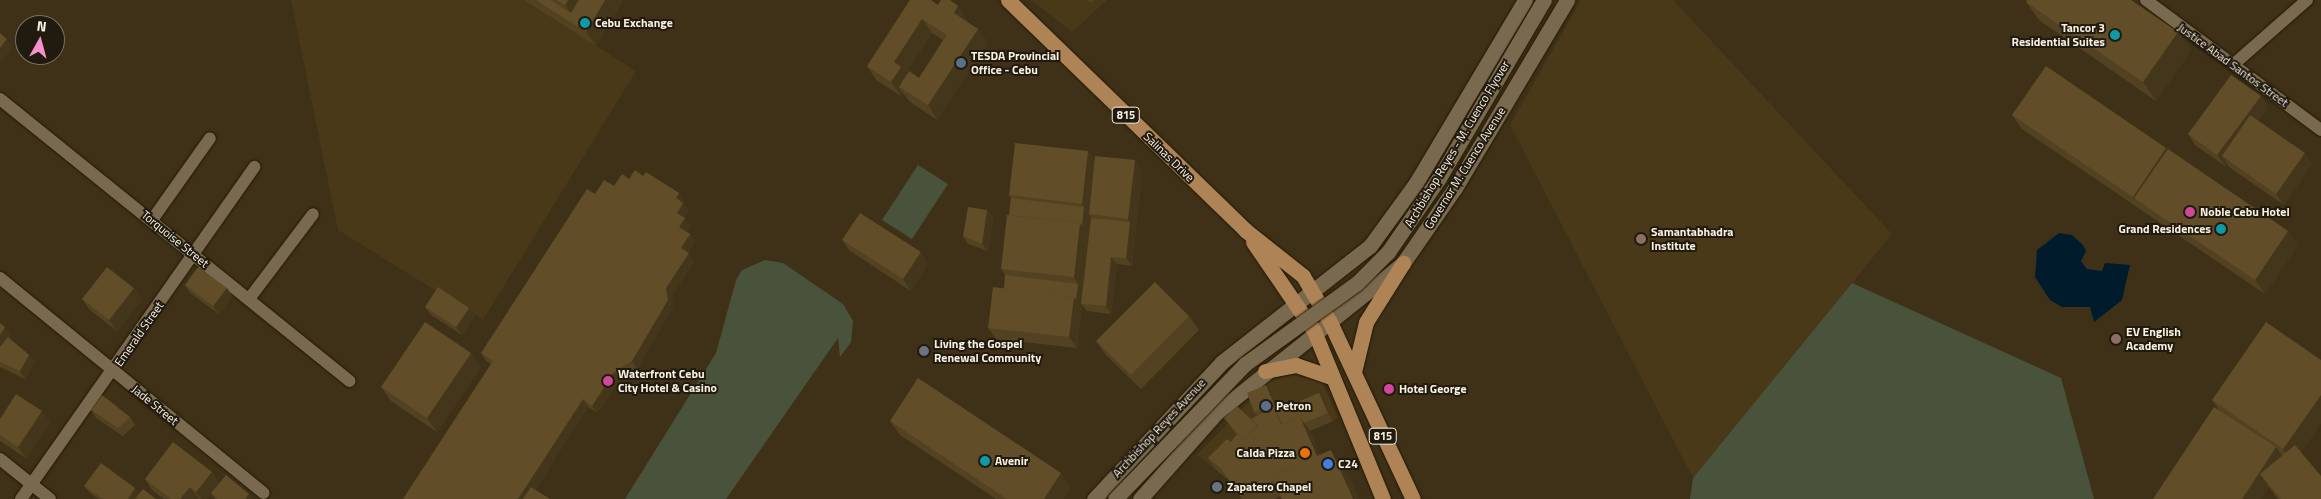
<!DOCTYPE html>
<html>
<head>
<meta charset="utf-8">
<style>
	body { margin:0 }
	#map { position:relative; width:2321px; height:499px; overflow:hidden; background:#3e3118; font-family:"Titillium Web",sans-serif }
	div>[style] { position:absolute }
	.built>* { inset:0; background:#493918 }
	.green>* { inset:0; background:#49533b }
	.water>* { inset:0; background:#001c2c }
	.roads { filter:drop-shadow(0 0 1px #251901) drop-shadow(0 0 1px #251901) }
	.minor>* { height:12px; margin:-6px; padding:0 6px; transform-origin:6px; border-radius:6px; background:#796a4f }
	.secondary>* { height:15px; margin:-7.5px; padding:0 7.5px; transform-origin:7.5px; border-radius:7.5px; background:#796a4f }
	.primary>* { height:15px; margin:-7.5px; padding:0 7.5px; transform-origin:7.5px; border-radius:7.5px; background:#ae8355 }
	.bridges { filter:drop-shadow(0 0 1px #251901) drop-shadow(0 0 1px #251901) }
	.secondary-bridge>* { height:15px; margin:-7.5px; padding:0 7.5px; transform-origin:7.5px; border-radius:7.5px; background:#796a4f }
	.wall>* { inset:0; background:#534222 }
	.shaded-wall>* { inset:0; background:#44361b }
	.building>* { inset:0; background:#614d27 }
	.dots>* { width:14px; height:14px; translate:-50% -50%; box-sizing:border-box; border:2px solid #201a0f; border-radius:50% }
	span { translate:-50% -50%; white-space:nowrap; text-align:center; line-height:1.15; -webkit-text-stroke:4px #201a0f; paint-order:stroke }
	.shield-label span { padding:1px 4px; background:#201a0f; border:1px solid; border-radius:4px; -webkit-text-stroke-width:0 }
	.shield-label { font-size:11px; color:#f9f1e2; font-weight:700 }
	.poi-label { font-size:12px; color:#f9f1e2; font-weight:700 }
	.left { translate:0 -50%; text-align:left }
	.right { translate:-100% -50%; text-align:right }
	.street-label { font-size:12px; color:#f9f1e2 }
	.north { position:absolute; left:15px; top:15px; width:50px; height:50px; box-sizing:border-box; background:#201a0f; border:1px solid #777063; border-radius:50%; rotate:7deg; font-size:14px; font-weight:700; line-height:20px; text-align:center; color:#f9f1e2 }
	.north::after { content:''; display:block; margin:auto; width:18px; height:22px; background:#f790cf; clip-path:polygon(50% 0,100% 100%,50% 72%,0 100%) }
</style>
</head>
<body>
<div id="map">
	<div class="built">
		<i style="clip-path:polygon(291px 0,524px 0,636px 71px,483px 320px,338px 230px)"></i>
		<i style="clip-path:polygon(1031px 0,1107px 0,1072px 32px)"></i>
		<i style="clip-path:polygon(1581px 0,1673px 0,1892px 234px,1693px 478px,1510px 125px)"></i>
		<i style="clip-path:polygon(1292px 375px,1322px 382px,1338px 418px,1290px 439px,1231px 482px,1197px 455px,1268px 382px)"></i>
	</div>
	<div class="green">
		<i style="clip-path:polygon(918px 165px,948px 184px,912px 239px,882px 220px)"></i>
		<i style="clip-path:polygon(765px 260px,783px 263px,843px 304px,853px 321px,851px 342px,840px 357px,838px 338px,726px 499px,625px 499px,716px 353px,736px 280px,742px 270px)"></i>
		<i style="clip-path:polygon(1852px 283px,2061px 378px,2094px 499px,1690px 499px,1693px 478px)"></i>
	</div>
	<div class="water">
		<i style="clip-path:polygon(2059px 233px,2072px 235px,2083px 245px,2086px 251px,2081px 261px,2087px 269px,2102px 271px,2105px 263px,2130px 265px,2122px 300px,2094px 322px,2090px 307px,2062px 307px,2050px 300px,2035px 277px,2037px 250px)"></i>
	</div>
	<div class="roads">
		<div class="minor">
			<i style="left:2146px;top:0;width:218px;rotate:36.6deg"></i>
			<i style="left:2234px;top:64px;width:97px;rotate:-41.2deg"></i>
			<i style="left:0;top:99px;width:449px;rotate:38.9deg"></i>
			<i style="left:152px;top:220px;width:100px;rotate:-54.7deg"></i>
			<i style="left:0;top:278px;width:340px;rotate:39.2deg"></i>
			<i style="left:249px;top:299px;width:106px;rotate:-53deg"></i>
			<i style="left:0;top:459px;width:64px;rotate:38.7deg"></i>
			<i style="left:21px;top:499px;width:406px;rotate:-54.9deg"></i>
		</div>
		<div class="secondary">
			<i style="left:1094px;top:499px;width:187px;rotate:-46.9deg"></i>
			<i style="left:1222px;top:362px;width:188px;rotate:-38.1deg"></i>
			<i style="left:1370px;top:246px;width:78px;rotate:-53.9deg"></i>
			<i style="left:1416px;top:183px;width:213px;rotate:-59.2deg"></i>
			<i style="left:1140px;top:499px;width:115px;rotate:-48.5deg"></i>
			<i style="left:1216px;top:413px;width:240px;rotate:-38.7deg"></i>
			<i style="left:1403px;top:263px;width:91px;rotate:-55.3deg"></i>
			<i style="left:1455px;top:188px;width:219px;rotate:-59.2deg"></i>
		</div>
		<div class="primary">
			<i style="left:1008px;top:0;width:330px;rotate:44.1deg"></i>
			<i style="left:1245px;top:230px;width:74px;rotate:38.4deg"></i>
			<i style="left:1303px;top:276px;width:53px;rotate:59.6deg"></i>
			<i style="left:1330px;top:322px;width:195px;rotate:64.9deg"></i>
			<i style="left:1253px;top:242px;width:108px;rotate:55.6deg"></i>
			<i style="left:1314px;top:331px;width:182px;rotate:67.7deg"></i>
			<i style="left:1265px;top:371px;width:32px;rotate:-11deg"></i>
			<i style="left:1296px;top:365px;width:39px;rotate:19deg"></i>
			<i style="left:1354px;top:372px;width:51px;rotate:-76.5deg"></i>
			<i style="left:1366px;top:322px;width:70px;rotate:-57.9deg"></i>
		</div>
	</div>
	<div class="bridges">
		<div class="secondary-bridge">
			<i style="left:1115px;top:499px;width:187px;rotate:-46.1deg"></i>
			<i style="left:1245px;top:364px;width:138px;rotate:-35.9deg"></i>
			<i style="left:1357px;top:283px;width:44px;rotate:-45deg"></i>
			<i style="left:1388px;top:252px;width:90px;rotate:-55.4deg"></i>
			<i style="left:1439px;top:178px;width:207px;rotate:-59.5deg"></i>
		</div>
	</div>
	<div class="wall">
		<i style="clip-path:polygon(524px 0,623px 0,596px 46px)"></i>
		<i style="clip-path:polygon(1087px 0,1094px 0,1091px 3px)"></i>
		<i style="clip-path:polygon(2026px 2px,2178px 32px,2191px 50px,2156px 101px,2039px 20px)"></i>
		<i style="clip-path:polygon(evenodd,938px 5px,968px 20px,967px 22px,978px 29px,988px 43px,937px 120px,909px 101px,903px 93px,901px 96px,876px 80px,867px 66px,938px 5px,932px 33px,943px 40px,919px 78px,906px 75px,905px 74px,932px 33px)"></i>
		<i style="clip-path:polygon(2261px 96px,2268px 107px,2258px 121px,2312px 164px,2284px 205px,2229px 167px,2227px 163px,2225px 166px,2195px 145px,2188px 134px)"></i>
		<i style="clip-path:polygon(2012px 115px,2166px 148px,2168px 150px,2288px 231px,2298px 245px,2265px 294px,2022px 129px)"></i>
		<i style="clip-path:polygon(1088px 151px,1095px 161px,1142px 171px,1132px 266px,1117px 264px,1111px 314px,1087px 311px,1082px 305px,1077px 348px,996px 339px,988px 328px,1004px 289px,1005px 275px,1001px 269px,1009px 215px,1011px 198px,1009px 195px)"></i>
		<i style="clip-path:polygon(643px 176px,679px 193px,684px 201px,683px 203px,689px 211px,684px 218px,691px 226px,687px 232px,690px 234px,695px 242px,688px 253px,694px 261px,672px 296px,673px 307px,637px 369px,620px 379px,598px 413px,588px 407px,535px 490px,403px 499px,491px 364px,486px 361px,481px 353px,595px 194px,629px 179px)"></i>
		<i style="clip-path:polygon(987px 210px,993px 217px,988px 251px,968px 244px,963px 236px)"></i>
		<i style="clip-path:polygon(842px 240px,928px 264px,911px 291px,850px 251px)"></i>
		<i style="clip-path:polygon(185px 285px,227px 288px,232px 296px,219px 314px,190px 293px)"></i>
		<i style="clip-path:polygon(134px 288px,142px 299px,117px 331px,90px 310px,82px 299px)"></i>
		<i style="clip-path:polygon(425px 307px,469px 308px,475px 315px,462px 335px,430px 314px)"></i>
		<i style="clip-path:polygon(1189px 316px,1199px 330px,1141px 389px,1106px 355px,1096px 341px)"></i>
		<i style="clip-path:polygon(0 323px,11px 335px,9px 338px,29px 355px,35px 362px,25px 379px,0 367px)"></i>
		<i style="clip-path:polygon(471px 353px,481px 367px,437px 432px,391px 401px,381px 387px)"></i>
		<i style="clip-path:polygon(2321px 360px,2321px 423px,2301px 452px,2321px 499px,2278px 499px,2269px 487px,2261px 499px,2153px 499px,2219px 410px,2212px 400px)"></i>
		<i style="clip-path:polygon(1272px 393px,1279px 410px,1319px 393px,1324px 400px,1333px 421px,1310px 431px,1320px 455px,1348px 474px,1359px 499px,1282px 499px,1280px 496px,1275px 499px,1242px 499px,1230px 481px,1215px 469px,1208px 458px,1231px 442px,1237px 435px,1224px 418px,1253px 421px,1257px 416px,1254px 412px)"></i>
		<i style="clip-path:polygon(91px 410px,130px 417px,135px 425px,123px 436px,96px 418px)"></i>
		<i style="clip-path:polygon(0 419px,50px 422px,26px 458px,0 441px)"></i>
		<i style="clip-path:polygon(890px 421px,1071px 488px,1063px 499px,996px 499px,900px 435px)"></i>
		<i style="clip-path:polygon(212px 472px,219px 483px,252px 499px,215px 499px,211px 494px,207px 499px,199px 499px,198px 498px,197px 499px,164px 499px,152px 490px,145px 479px)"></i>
		<i style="clip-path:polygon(84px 486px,139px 493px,156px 499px,98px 499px,90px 493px)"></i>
	</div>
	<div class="shaded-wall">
		<i style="clip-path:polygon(568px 0,598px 0,581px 28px,565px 5px)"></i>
		<i style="clip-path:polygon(605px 0,623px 0,596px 46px,586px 32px)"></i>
		<i style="clip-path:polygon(958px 6px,968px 20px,964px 27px,954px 13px)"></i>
		<i style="clip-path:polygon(922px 19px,932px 33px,905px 74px,911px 81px,899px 87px,903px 93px,901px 96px,891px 82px,894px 62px)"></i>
		<i style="clip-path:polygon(978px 29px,988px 43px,937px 120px,928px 105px)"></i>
		<i style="clip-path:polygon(2178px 32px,2191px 50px,2156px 101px,2143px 82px)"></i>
		<i style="clip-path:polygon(7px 39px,13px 47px,0 63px,0 48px)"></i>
		<i style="clip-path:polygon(2261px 96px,2268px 107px,2228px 161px,2222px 156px,2227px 163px,2225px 166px,2217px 155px)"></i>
		<i style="clip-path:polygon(2166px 148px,2176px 162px,2134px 198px,2143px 211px,2133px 197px)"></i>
		<i style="clip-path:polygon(1088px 151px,1098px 166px,1089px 214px,1092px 219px,1081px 304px,1082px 305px,1077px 348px,1069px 337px,1074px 297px,1078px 284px,1074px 277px,1080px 223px,1084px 207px,1082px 204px)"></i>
		<i style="clip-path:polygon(2305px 153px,2312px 164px,2284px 205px,2276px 194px)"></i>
		<i style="clip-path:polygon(1135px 160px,1142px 171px,1136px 230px,1128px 219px)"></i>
		<i style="clip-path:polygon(679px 193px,684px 201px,681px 206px,676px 198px)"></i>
		<i style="clip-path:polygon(683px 203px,689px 211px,682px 221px,677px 213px)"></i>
		<i style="clip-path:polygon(987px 210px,993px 217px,988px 251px,982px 244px)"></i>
		<i style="clip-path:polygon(685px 218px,691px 226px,685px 235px,679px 227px)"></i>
		<i style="clip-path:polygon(1130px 222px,1136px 230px,1132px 266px,1126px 258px)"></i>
		<i style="clip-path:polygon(2288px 231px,2298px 245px,2265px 294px,2255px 280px)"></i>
		<i style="clip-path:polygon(690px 234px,695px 242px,686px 256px,681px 248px)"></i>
		<i style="clip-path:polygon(921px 252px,928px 264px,911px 291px,903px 279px)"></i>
		<i style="clip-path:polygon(689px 253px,694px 261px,672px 296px,673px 307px,637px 369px,632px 361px,666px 288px)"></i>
		<i style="clip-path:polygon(1111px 257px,1117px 264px,1111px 314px,1106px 306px)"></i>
		<i style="clip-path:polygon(134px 288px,142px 299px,117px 331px,109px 320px)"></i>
		<i style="clip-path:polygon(227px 288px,232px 296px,219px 314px,213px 306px)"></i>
		<i style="clip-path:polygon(469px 308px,475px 315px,462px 335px,456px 327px)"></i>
		<i style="clip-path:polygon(5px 327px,11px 335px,0 351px,0 335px)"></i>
		<i style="clip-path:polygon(471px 353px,481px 367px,437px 432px,427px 418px)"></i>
		<i style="clip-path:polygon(29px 355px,35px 362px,25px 379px,20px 371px)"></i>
		<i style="clip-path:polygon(614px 372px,620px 379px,598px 413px,592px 406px)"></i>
		<i style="clip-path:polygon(1266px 385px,1272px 393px,1279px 412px,1274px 404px)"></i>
		<i style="clip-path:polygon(1319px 393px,1324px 400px,1333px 421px,1328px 413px)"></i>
		<i style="clip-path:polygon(2321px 395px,2321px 423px,2293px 463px,2283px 449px)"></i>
		<i style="clip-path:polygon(583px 399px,588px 407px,529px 499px,518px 499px)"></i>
		<i style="clip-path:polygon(42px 411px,50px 422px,26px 458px,18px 447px)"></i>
		<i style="clip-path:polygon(1300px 417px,1310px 431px,1329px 475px,1319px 461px)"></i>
		<i style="clip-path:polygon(2276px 447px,2286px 461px,2260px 474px,2269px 487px,2261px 499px,2242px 499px)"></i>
		<i style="clip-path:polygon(1331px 450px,1348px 474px,1359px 499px,1353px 499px)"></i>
		<i style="clip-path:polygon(212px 472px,220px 483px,207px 499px,201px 499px,196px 492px)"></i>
		<i style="clip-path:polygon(1061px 473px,1071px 488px,1063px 499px,1044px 499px)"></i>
		<i style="clip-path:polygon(190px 487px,198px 498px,197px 499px,180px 499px)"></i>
		<i style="clip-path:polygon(135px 488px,141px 496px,139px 499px,128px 499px)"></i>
		<i style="clip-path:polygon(249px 494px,252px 499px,245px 499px)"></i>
	</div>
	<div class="building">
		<i style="clip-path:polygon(536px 0,550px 0,571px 13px,579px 0,605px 0,586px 32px)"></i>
		<i style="clip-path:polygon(557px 0,568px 0,565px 5px)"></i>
		<i style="clip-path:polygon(910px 0,931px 0,938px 5px,941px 0,950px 0,958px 6px,954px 13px,978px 29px,928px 105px,899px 87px,909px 71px,919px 78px,947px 35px,922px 19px,894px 62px,901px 67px,891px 82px,867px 66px)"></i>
		<i style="clip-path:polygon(2027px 0,2131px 0,2178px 32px,2143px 82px,2026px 2px)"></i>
		<i style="clip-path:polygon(0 33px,7px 39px,0 48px)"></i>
		<i style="clip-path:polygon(2046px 66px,2166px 148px,2133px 197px,2012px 115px)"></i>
		<i style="clip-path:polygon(2231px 75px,2261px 96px,2217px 155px,2188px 134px)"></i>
		<i style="clip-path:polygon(2250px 115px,2305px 153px,2276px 194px,2222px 156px)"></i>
		<i style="clip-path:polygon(1015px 143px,1088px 151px,1082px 204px,1009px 195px)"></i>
		<i style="clip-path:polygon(2168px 149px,2288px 231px,2255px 280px,2134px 198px)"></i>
		<i style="clip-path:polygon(1095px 156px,1135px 160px,1128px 219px,1089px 214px)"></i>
		<i style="clip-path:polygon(635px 170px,643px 176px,646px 172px,679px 193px,676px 198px,683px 203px,677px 213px,685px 218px,679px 227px,690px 234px,681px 248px,689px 253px,666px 288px,668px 300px,632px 361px,614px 372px,592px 406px,583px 399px,518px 499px,403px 499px,493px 361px,481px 353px,587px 189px,595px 194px,604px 180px,614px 186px,622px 174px,629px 179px)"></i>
		<i style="clip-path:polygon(1011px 198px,1084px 207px,1082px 226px,1080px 223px,1009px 215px)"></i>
		<i style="clip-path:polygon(968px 207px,987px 210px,982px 244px,963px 236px)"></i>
		<i style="clip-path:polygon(860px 213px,921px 252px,903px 279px,842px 240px)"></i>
		<i style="clip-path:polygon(1007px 215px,1080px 223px,1074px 277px,1001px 269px)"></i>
		<i style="clip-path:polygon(1091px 218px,1130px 222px,1126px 258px,1111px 257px,1106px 306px,1081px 304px)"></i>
		<i style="clip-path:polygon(107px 267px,134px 288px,109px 320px,82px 299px)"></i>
		<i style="clip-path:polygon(198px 267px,227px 288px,213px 306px,185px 285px)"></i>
		<i style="clip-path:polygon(1005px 275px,1078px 284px,1076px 300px,1074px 297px,1004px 289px)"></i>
		<i style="clip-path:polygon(1155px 282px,1189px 316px,1131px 375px,1096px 341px)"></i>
		<i style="clip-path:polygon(438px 287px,469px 308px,456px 327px,425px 307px)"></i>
		<i style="clip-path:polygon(993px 287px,1074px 297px,1069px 337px,988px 328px)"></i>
		<i style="clip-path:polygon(425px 322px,471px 353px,427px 418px,381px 387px)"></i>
		<i style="clip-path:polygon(2266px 322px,2321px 360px,2321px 395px,2283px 449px,2212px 400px)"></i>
		<i style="clip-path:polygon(0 323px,5px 327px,0 335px)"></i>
		<i style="clip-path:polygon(8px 337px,29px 355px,20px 371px,0 362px,0 347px)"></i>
		<i style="clip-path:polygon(918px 378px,1061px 473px,1044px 499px,1007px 499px,890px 421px)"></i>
		<i style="clip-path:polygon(1266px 385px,1274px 404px,1254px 412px,1247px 393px)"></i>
		<i style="clip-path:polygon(1319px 393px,1328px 413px,1304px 423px,1300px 417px,1282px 424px,1276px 411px)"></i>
		<i style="clip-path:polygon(16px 394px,42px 411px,18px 447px,0 435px,0 419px)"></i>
		<i style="clip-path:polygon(102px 395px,130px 417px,118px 428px,91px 410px)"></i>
		<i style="clip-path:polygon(1237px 406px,1257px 425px,1243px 440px,1224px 418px)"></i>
		<i style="clip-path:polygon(1274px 407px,1281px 425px,1221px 468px,1223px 470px,1208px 458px,1227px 439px,1231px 442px,1237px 434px,1243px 440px,1258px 425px,1251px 419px)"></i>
		<i style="clip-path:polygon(2214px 407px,2276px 447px,2242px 499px,2153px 499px)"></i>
		<i style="clip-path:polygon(1300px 417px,1317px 456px,1271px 476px,1274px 481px,1240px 496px,1221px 468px,1280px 425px)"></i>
		<i style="clip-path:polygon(173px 442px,212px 472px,196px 492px,190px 487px,180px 499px,171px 499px,145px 479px)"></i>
		<i style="clip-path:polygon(2295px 445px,2321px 476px,2321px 499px,2281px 499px,2260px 474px)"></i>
		<i style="clip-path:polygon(1331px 450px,1353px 499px,1282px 499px,1271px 476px)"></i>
		<i style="clip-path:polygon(101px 463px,135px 488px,128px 499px,103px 499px,84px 486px)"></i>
		<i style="clip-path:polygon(226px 475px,249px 494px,245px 499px,218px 499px,211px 493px)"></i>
		<i style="clip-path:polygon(531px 487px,550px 499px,523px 499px)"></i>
		<i style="clip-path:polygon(143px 489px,156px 499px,135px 499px)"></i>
	</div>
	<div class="dots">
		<i style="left:585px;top:23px;background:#0f9aa8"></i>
		<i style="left:2115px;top:35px;background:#0f9aa8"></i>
		<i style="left:961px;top:63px;background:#5c6f8a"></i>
		<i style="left:2190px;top:212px;background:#d1479c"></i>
		<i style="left:2221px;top:229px;background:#0f9aa8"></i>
		<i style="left:1641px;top:239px;background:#8d6e63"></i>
		<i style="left:2116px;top:339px;background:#8d6e63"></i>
		<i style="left:924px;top:351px;background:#6b7280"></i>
		<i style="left:608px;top:381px;background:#d1479c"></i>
		<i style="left:1389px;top:389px;background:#d1479c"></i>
		<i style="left:1266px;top:406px;background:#5c6f8a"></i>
		<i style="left:1305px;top:453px;background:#e8710a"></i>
		<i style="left:985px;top:461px;background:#0f9aa8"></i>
		<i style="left:1328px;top:464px;background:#3f7fe0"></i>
		<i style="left:1217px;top:487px;background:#6b7280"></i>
	</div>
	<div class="shield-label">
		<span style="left:1126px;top:115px">815</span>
		<span style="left:1383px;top:436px">815</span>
	</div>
	<div class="poi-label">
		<span class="left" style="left:595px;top:23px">Cebu Exchange</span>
		<span class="right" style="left:2105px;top:35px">Tancor 3<br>Residential Suites</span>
		<span class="left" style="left:971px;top:63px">TESDA Provincial<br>Office - Cebu</span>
		<span class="left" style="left:2200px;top:212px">Noble Cebu Hotel</span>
		<span class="right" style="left:2211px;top:229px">Grand Residences</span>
		<span class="left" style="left:1651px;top:239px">Samantabhadra<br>Institute</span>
		<span class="left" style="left:2126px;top:339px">EV English<br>Academy</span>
		<span class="left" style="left:934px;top:351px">Living the Gospel<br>Renewal Community</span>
		<span class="left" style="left:618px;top:381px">Waterfront Cebu<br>City Hotel &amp; Casino</span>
		<span class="left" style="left:1399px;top:389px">Hotel George</span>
		<span class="left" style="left:1276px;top:406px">Petron</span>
		<span class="right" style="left:1295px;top:453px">Calda Pizza</span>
		<span class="left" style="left:995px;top:461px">Avenir</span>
		<span class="left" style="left:1338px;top:464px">C24</span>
		<span class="left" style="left:1227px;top:487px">Zapatero Chapel</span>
	</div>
	<div class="street-label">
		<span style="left:2233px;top:65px;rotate:36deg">Justice Abad Santos Street</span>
		<span style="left:1457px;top:144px;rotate:-59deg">Archbishop Reyes - M. Cuenco Flyover</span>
		<span style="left:1169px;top:157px;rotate:44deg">Salinas Drive</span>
		<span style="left:1465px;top:168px;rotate:-58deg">Governor M. Cuenco Avenue</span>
		<span style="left:175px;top:239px;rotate:39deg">Torquoise Street</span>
		<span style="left:139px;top:334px;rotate:-55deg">Emerald Street</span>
		<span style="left:155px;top:405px;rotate:39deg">Jade Street</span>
		<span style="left:1159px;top:428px;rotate:-47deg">Archbishop Reyes Avenue</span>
	</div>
	<div class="north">N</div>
</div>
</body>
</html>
